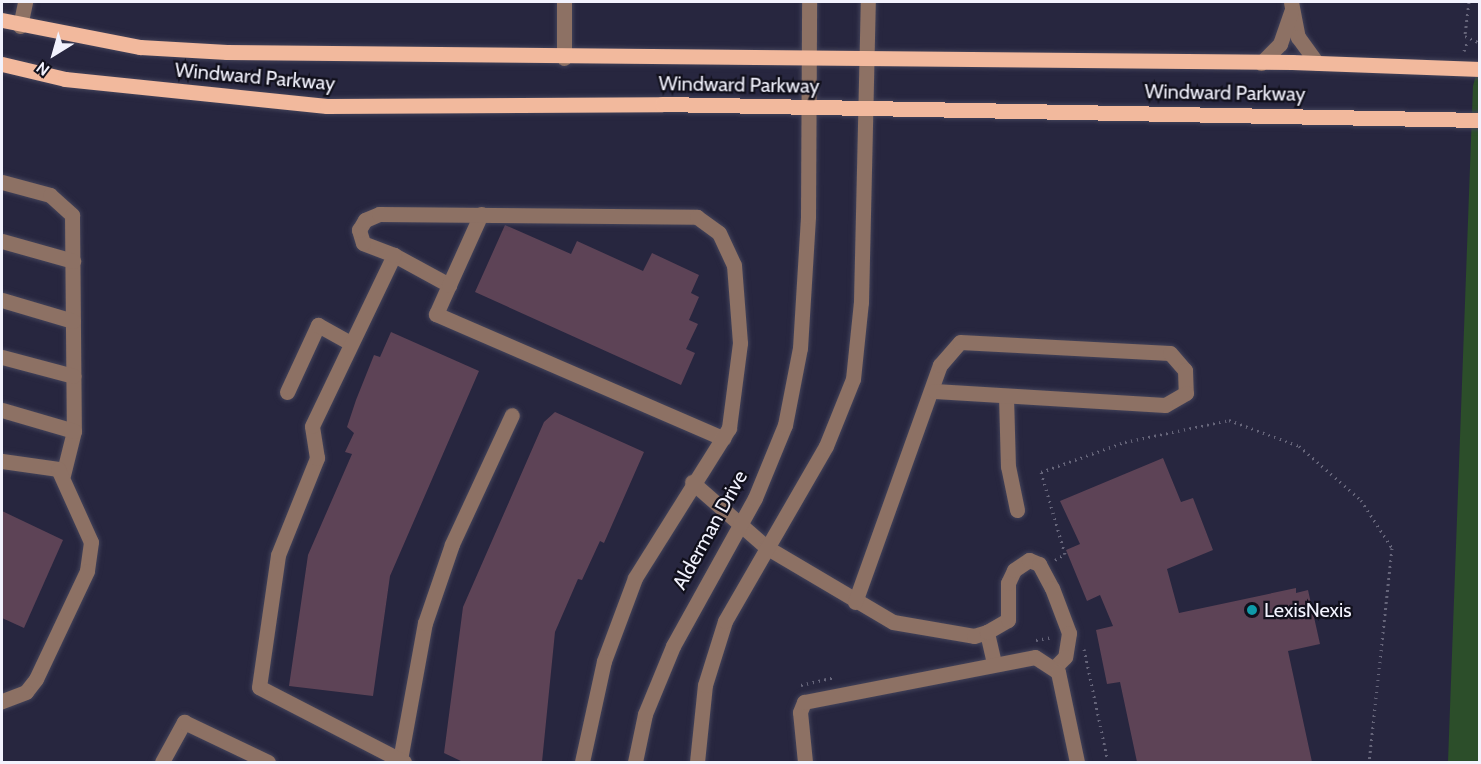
<!DOCTYPE html>
<html>
<head>
<meta charset="utf-8">
<style>
	body { margin:0 }
	#map { position:relative; width:1481px; height:764px; overflow:hidden; background:#27263f; font-family:Cabin,sans-serif }
	div>[style] { position:absolute }
	.green>* { inset:0; background:#2c4e2a }
	.building>* { inset:0; background:#5d4356 }
	.path>* { height:3px; margin-top:-1.5px; transform-origin:0; background:repeating-linear-gradient(90deg,#66657a 0 1.5px,transparent 0 6px) }
	.roads { filter:drop-shadow(0 0 2px #43435a) drop-shadow(0 0 2px #43435a) }
	.minor>* { height:15px; margin:-7.5px; padding:0 7.5px; transform-origin:7.5px; border-radius:7.5px; background:#8d7164 }
	.major>* { height:15px; margin:-7.5px; padding:0 7.5px; transform-origin:7.5px; border-radius:7.5px; background:#f2b99d }
	.dots>* { width:16px; height:16px; translate:-50% -50%; box-sizing:border-box; border:3px solid #11101c; border-radius:50% }
	span { translate:-50% -50%; white-space:nowrap; text-align:center; line-height:1.15; -webkit-text-stroke:4.5px #11101c; paint-order:stroke }
	.street-label { font-size:20px; color:#f2f2fd }
	.poi-label { font-size:20px; color:#f2f2fd }
	.left { translate:0 -50%; text-align:left }
	.frame { position:absolute; inset:0; border:3px solid #f2f2fd; pointer-events:none }
	.north { position:absolute; left:24px; top:24px; width:60px; height:60px; -webkit-text-stroke:4px #11101c; paint-order:stroke; rotate:217deg; font-size:16px; font-weight:700; line-height:24px; text-align:center; color:#f2f2fd }
	.north::after { content:''; display:block; margin:auto; width:21px; height:27px; background:#f2f2fd; clip-path:polygon(50% 0,100% 100%,50% 72%,0 100%) }
</style>
</head>
<body>
<div id="map">
	<div class="green">
		<i style="clip-path:polygon(1479px 63px,1480px 762px,1448px 762px,1473px 86px)"></i>
	</div>
	<div class="building">
		<i style="clip-path:polygon(505px 225px,571px 254px,577px 241px,643px 271px,652px 253px,699px 275px,691px 293px,699px 297px,689px 320px,698px 324px,686px 349px,695px 353px,681px 385px,475px 292px)"></i>
		<i style="clip-path:polygon(391px 332px,479px 371px,390px 576px,373px 696px,289px 686px,308px 555px,352px 454px,345px 452px,354px 433px,347px 427px,356px 400px,374px 355px,380px 357px)"></i>
		<i style="clip-path:polygon(555px 412px,644px 452px,604px 543px,600px 541px,582px 580px,578px 579px,555px 632px,542px 762px,463px 762px,444px 753px,463px 607px,544px 422px)"></i>
		<i style="clip-path:polygon(1163px 458px,1181px 502px,1193px 498px,1213px 550px,1167px 569px,1179px 613px,1296px 588px,1296px 593px,1308px 590px,1320px 644px,1288px 651px,1312px 762px,1137px 762px,1120px 682px,1107px 684px,1096px 630px,1113px 626px,1100px 595px,1087px 601px,1066px 550px,1080px 544px,1060px 501px)"></i>
		<i style="clip-path:polygon(2px 511px,63px 540px,24px 628px,2px 618px)"></i>
	</div>
	<div class="path">
		<i style="left:1469px;top:2px;width:34px;rotate:97deg"></i>
		<i style="left:1465px;top:36px;width:17px;rotate:25deg"></i>
		<i style="left:1464px;top:51px;width:12px;rotate:-70deg"></i>
		<i style="left:1055px;top:560px;width:12px;rotate:-31deg"></i>
		<i style="left:1065px;top:554px;width:85px;rotate:-106.3deg"></i>
		<i style="left:1041px;top:472px;width:89px;rotate:-19.7deg"></i>
		<i style="left:1125px;top:442px;width:106px;rotate:-11.9deg"></i>
		<i style="left:1229px;top:420px;width:75px;rotate:20.4deg"></i>
		<i style="left:1299px;top:446px;width:82px;rotate:41.1deg"></i>
		<i style="left:1361px;top:500px;width:57px;rotate:57.1deg"></i>
		<i style="left:1392px;top:548px;width:215px;rotate:96.1deg"></i>
		<i style="left:1036px;top:640px;width:17px;rotate:-10deg"></i>
		<i style="left:1084px;top:649px;width:116px;rotate:78deg"></i>
		<i style="left:801px;top:685px;width:32px;rotate:-13deg"></i>
	</div>
	<div class="roads">
		<div class="minor">
			<i style="left:1291px;top:2px;width:36px;rotate:79deg"></i>
			<i style="left:1298px;top:37px;width:32px;rotate:54deg"></i>
			<i style="left:20px;top:26px;width:25px;rotate:-78deg"></i>
			<i style="left:564px;top:58px;width:56px;rotate:-90deg"></i>
			<i style="left:1261px;top:63px;width:27px;rotate:-45deg"></i>
			<i style="left:1280px;top:44px;width:34px;rotate:-71deg"></i>
			<i style="left:2px;top:182px;width:50px;rotate:15.2deg"></i>
			<i style="left:50px;top:195px;width:30px;rotate:42deg"></i>
			<i style="left:72px;top:215px;width:216px;rotate:89.5deg"></i>
			<i style="left:74px;top:431px;width:45px;rotate:104deg"></i>
			<i style="left:2px;top:241px;width:74px;rotate:15.7deg"></i>
			<i style="left:394px;top:255px;width:63px;rotate:28.6deg"></i>
			<i style="left:449px;top:285px;width:32px;rotate:114deg"></i>
			<i style="left:436px;top:314px;width:313px;rotate:23.4deg"></i>
			<i style="left:449px;top:285px;width:78px;rotate:-65.7deg"></i>
			<i style="left:2px;top:300px;width:74px;rotate:16.5deg"></i>
			<i style="left:2px;top:357px;width:74px;rotate:14.8deg"></i>
			<i style="left:287px;top:392px;width:74px;rotate:-65.2deg"></i>
			<i style="left:318px;top:325px;width:35px;rotate:29deg"></i>
			<i style="left:1006px;top:396px;width:70px;rotate:88.4deg"></i>
			<i style="left:1008px;top:466px;width:45px;rotate:78.4deg"></i>
			<i style="left:2px;top:410px;width:75px;rotate:16.3deg"></i>
			<i style="left:2px;top:461px;width:57px;rotate:8.1deg"></i>
			<i style="left:58px;top:469px;width:80px;rotate:65.7deg"></i>
			<i style="left:91px;top:542px;width:29px;rotate:98deg"></i>
			<i style="left:87px;top:571px;width:119px;rotate:115.3deg"></i>
			<i style="left:36px;top:679px;width:16px;rotate:128deg"></i>
			<i style="left:26px;top:692px;width:26px;rotate:159deg"></i>
			<i style="left:692px;top:482px;width:98px;rotate:41.3deg"></i>
			<i style="left:766px;top:547px;width:147px;rotate:30.6deg"></i>
			<i style="left:893px;top:622px;width:82px;rotate:9.8deg"></i>
			<i style="left:974px;top:636px;width:14px;rotate:-17deg"></i>
			<i style="left:855px;top:602px;width:252px;rotate:-70.3deg"></i>
			<i style="left:940px;top:365px;width:30px;rotate:-49deg"></i>
			<i style="left:960px;top:342px;width:210px;rotate:3deg"></i>
			<i style="left:1170px;top:353px;width:23px;rotate:49deg"></i>
			<i style="left:1185px;top:370px;width:23px;rotate:88deg"></i>
			<i style="left:1186px;top:393px;width:24px;rotate:150deg"></i>
			<i style="left:1165px;top:405px;width:231px;rotate:-176.5deg"></i>
			<i style="left:994px;top:663px;width:32px;rotate:-103deg"></i>
			<i style="left:987px;top:632px;width:24px;rotate:-30deg"></i>
			<i style="left:1008px;top:620px;width:37px;rotate:-90deg"></i>
			<i style="left:1008px;top:583px;width:14px;rotate:-65deg"></i>
			<i style="left:1014px;top:570px;width:18px;rotate:-34deg"></i>
			<i style="left:1029px;top:560px;width:11px;rotate:22deg"></i>
			<i style="left:1039px;top:564px;width:27px;rotate:62deg"></i>
			<i style="left:1052px;top:588px;width:48px;rotate:69.3deg"></i>
			<i style="left:1069px;top:633px;width:24px;rotate:99deg"></i>
			<i style="left:1065px;top:657px;width:16px;rotate:135deg"></i>
			<i style="left:400px;top:760px;width:139px;rotate:-79.7deg"></i>
			<i style="left:425px;top:623px;width:83px;rotate:-71.1deg"></i>
			<i style="left:452px;top:544px;width:142px;rotate:-65.1deg"></i>
			<i style="left:162px;top:762px;width:46px;rotate:-61.2deg"></i>
			<i style="left:184px;top:722px;width:93px;rotate:25.5deg"></i>
			<i style="left:404px;top:762px;width:163px;rotate:-152.7deg"></i>
			<i style="left:259px;top:687px;width:133px;rotate:-81.8deg"></i>
			<i style="left:278px;top:555px;width:105px;rotate:-68.1deg"></i>
			<i style="left:317px;top:458px;width:32px;rotate:-99deg"></i>
			<i style="left:312px;top:426px;width:190px;rotate:-64.4deg"></i>
			<i style="left:394px;top:255px;width:33px;rotate:-159deg"></i>
			<i style="left:363px;top:243px;width:14px;rotate:-107deg"></i>
			<i style="left:359px;top:230px;width:12px;rotate:-59deg"></i>
			<i style="left:365px;top:220px;width:15px;rotate:-23deg"></i>
			<i style="left:379px;top:214px;width:318px;rotate:0.5deg"></i>
			<i style="left:697px;top:217px;width:27px;rotate:36deg"></i>
			<i style="left:719px;top:233px;width:35px;rotate:65deg"></i>
			<i style="left:734px;top:265px;width:78px;rotate:85.6deg"></i>
			<i style="left:740px;top:343px;width:86px;rotate:97.4deg"></i>
			<i style="left:729px;top:428px;width:177px;rotate:122.1deg"></i>
			<i style="left:635px;top:578px;width:89px;rotate:110.5deg"></i>
			<i style="left:604px;top:661px;width:103px;rotate:102.3deg"></i>
			<i style="left:635px;top:762px;width:49px;rotate:-78.2deg"></i>
			<i style="left:645px;top:714px;width:74px;rotate:-67.6deg"></i>
			<i style="left:673px;top:646px;width:169px;rotate:-61deg"></i>
			<i style="left:755px;top:498px;width:79px;rotate:-67.7deg"></i>
			<i style="left:785px;top:425px;width:78px;rotate:-79deg"></i>
			<i style="left:800px;top:348px;width:132px;rotate:-86.5deg"></i>
			<i style="left:808px;top:216px;width:214px;rotate:-89.7deg"></i>
			<i style="left:697px;top:762px;width:77px;rotate:-84.1deg"></i>
			<i style="left:705px;top:685px;width:67px;rotate:-72.6deg"></i>
			<i style="left:725px;top:621px;width:202px;rotate:-60deg"></i>
			<i style="left:826px;top:446px;width:72px;rotate:-68.1deg"></i>
			<i style="left:853px;top:379px;width:77px;rotate:-84.1deg"></i>
			<i style="left:861px;top:302px;width:300px;rotate:-88.7deg"></i>
			<i style="left:805px;top:762px;width:50px;rotate:-95.7deg"></i>
			<i style="left:800px;top:712px;width:11px;rotate:-68deg"></i>
			<i style="left:804px;top:702px;width:235px;rotate:-11deg"></i>
			<i style="left:1035px;top:657px;width:27px;rotate:33deg"></i>
			<i style="left:1058px;top:672px;width:92px;rotate:78.1deg"></i>
		</div>
		<div class="major">
			<i style="left:2px;top:20px;width:141px;rotate:11.1deg"></i>
			<i style="left:140px;top:47px;width:87px;rotate:3.3deg"></i>
			<i style="left:227px;top:52px;width:1065px;rotate:0.54deg"></i>
			<i style="left:1292px;top:62px;width:188px;rotate:2.1deg"></i>
			<i style="left:2px;top:64px;width:65px;rotate:13.4deg"></i>
			<i style="left:65px;top:79px;width:263px;rotate:5.9deg"></i>
			<i style="left:327px;top:106px;width:335px;rotate:-0.3deg"></i>
			<i style="left:662px;top:104px;width:818px;rotate:1.12deg"></i>
		</div>
	</div>
	<div class="dots">
		<i style="left:1252px;top:610px;background:#0f9aa8"></i>
	</div>
	<div class="street-label">
		<span style="left:255px;top:77px;rotate:5deg">Windward Parkway</span>
		<span style="left:739px;top:85px;rotate:1deg">Windward Parkway</span>
		<span style="left:1225px;top:93px;rotate:1deg">Windward Parkway</span>
		<span style="left:710px;top:530px;rotate:-61deg">Alderman Drive</span>
	</div>
	<div class="poi-label">
		<span class="left" style="left:1264px;top:610px">LexisNexis</span>
	</div>
	<div class="frame"></div>
	<div class="north">N</div>
</div>
</body>
</html>
